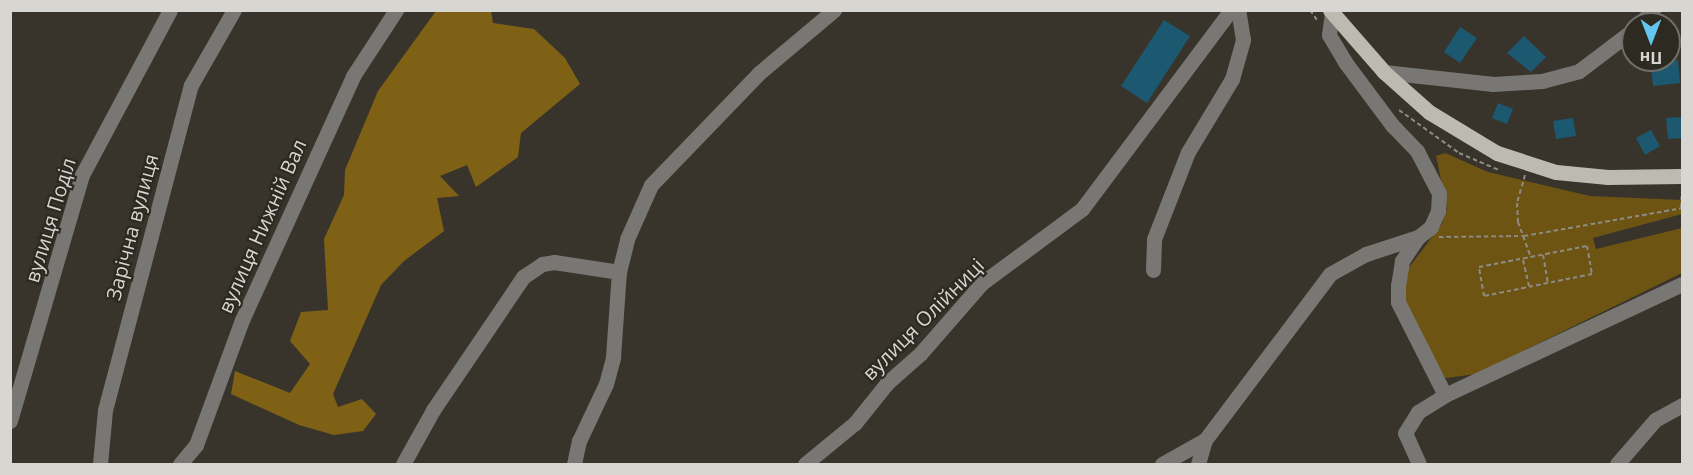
<!DOCTYPE html>
<html>
<head>
<meta charset="utf-8">
<style>
	body { margin:0 }
	#map { position:relative; width:1693px; height:475px; overflow:hidden; background:#38342c; font-family:"Open Sans",sans-serif }
	div>[style] { position:absolute }
	.green>* { inset:0; background:#6d5413 }
	.forest>* { inset:0; background:#7f6116 }
	.building>* { inset:0; background:#1c5971 }
	.path>* { height:2px; margin-top:-1px; transform-origin:0; background:repeating-linear-gradient(90deg,#8e8b85 0 4.5px,transparent 0 7.5px) }
	.minor>* { height:15px; margin:-7.5px; padding:0 7.5px; transform-origin:7.5px; border-radius:7.5px; background:#797773 }
	.major>* { height:15px; margin:-7.5px; padding:0 7.5px; transform-origin:7.5px; border-radius:7.5px; background:#bdbab1 }
	span { translate:-50% -50%; white-space:nowrap; text-align:center; line-height:1.15; -webkit-text-stroke:4.5px #2d2a22; paint-order:stroke }
	.street-label { font-size:20px; color:#d8d6d1 }
	.frame { position:absolute; inset:0; border:12px solid #d8d6d1; pointer-events:none }
	.north { position:absolute; left:1621px; top:12px; width:60px; height:60px; box-sizing:border-box; background:#2d2a22; border:2px solid #716f68; border-radius:50%; rotate:180deg; font-size:16px; font-weight:700; line-height:24px; text-align:center; color:#d8d6d1 }
	.north::after { content:''; display:block; margin:auto; width:21px; height:27px; background:#64c5ee; clip-path:polygon(50% 0,100% 100%,50% 72%,0 100%) }
</style>
</head>
<body>
<div id="map">
	<div class="green">
		<i style="clip-path:polygon(1445px 153px,1488px 172px,1590px 196px,1682px 200px,1682px 214px,1593px 238px,1596px 249px,1682px 228px,1682px 273px,1476px 374px,1446px 378px,1436px 369px,1404px 304px,1407px 270px,1442px 224px,1447px 208px,1436px 156px)"></i>
	</div>
	<div class="forest">
		<i style="clip-path:polygon(436px 11px,491px 11px,493px 23px,534px 29px,565px 58px,580px 84px,521px 133px,518px 157px,476px 187px,467px 165px,440px 176px,459px 196px,437px 198px,444px 231px,404px 261px,381px 285px,333px 394px,338px 407px,362px 399px,376px 414px,363px 431px,334px 435px,299px 425px,231px 394px,235px 371px,290px 393px,310px 364px,290px 341px,301px 312px,328px 310px,324px 239px,344px 195px,345px 170px,378px 91px)"></i>
	</div>
	<div class="building">
		<i style="clip-path:polygon(1164px 20px,1190px 36px,1147px 103px,1121px 86px)"></i>
		<i style="clip-path:polygon(1460px 27px,1477px 38px,1460px 63px,1444px 52px)"></i>
		<i style="clip-path:polygon(1524px 36px,1546px 57px,1531px 72px,1507px 53px)"></i>
		<i style="clip-path:polygon(1678px 60px,1680px 83px,1653px 86px,1651px 63px)"></i>
		<i style="clip-path:polygon(1498px 103px,1513px 109px,1507px 124px,1492px 118px)"></i>
		<i style="clip-path:polygon(1683px 117px,1683px 138px,1668px 139px,1666px 118px)"></i>
		<i style="clip-path:polygon(1573px 118px,1576px 136px,1556px 139px,1553px 121px)"></i>
		<i style="clip-path:polygon(1651px 130px,1660px 146px,1645px 155px,1636px 138px)"></i>
	</div>
	<div class="path">
		<i style="left:1310px;top:10px;width:12px;rotate:55deg"></i>
		<i style="left:1399px;top:110px;width:74px;rotate:35.6deg"></i>
		<i style="left:1459px;top:153px;width:43px;rotate:23deg"></i>
		<i style="left:1525px;top:175px;width:29px;rotate:106deg"></i>
		<i style="left:1517px;top:203px;width:19px;rotate:87deg"></i>
		<i style="left:1518px;top:222px;width:37px;rotate:70deg"></i>
		<i style="left:1681px;top:208px;width:18px;rotate:-87deg"></i>
		<i style="left:1439px;top:237px;width:85px;rotate:-0.7deg"></i>
		<i style="left:1524px;top:236px;width:160px;rotate:-10deg"></i>
		<i style="left:1587px;top:246px;width:28px;rotate:80deg"></i>
		<i style="left:1592px;top:274px;width:110px;rotate:168.5deg"></i>
		<i style="left:1484px;top:296px;width:29px;rotate:-100deg"></i>
		<i style="left:1479px;top:267px;width:110px;rotate:-11deg"></i>
		<i style="left:1543px;top:255px;width:28px;rotate:80deg"></i>
		<i style="left:1523px;top:260px;width:28px;rotate:77deg"></i>
	</div>
	<div class="minor">
		<i style="left:1332px;top:13px;width:22px;rotate:98deg"></i>
		<i style="left:1329px;top:35px;width:31px;rotate:59deg"></i>
		<i style="left:1345px;top:62px;width:79px;rotate:53.3deg"></i>
		<i style="left:1392px;top:125px;width:36px;rotate:46deg"></i>
		<i style="left:1417px;top:151px;width:47px;rotate:62.4deg"></i>
		<i style="left:1439px;top:193px;width:18px;rotate:93deg"></i>
		<i style="left:1438px;top:211px;width:17px;rotate:114deg"></i>
		<i style="left:1431px;top:227px;width:16px;rotate:142deg"></i>
		<i style="left:1418px;top:237px;width:29px;rotate:124deg"></i>
		<i style="left:1402px;top:261px;width:24px;rotate:99deg"></i>
		<i style="left:1398px;top:285px;width:17px;rotate:90deg"></i>
		<i style="left:1398px;top:302px;width:104px;rotate:63.2deg"></i>
		<i style="left:1639px;top:24px;width:20px;rotate:-45deg"></i>
		<i style="left:1384px;top:72px;width:110px;rotate:6.3deg"></i>
		<i style="left:1493px;top:84px;width:49px;rotate:-3.5deg"></i>
		<i style="left:1542px;top:81px;width:38px;rotate:-15deg"></i>
		<i style="left:1579px;top:71px;width:68px;rotate:-37.2deg"></i>
		<i style="left:1153px;top:270px;width:31px;rotate:-88deg"></i>
		<i style="left:1154px;top:239px;width:93px;rotate:-68.7deg"></i>
		<i style="left:1188px;top:152px;width:85px;rotate:-58.9deg"></i>
		<i style="left:1232px;top:79px;width:41px;rotate:-74.2deg"></i>
		<i style="left:1243px;top:40px;width:30px;rotate:-99deg"></i>
		<i style="left:10px;top:421px;width:256px;rotate:-73.7deg"></i>
		<i style="left:82px;top:175px;width:187px;rotate:-61.9deg"></i>
		<i style="left:100px;top:464px;width:54px;rotate:-84.7deg"></i>
		<i style="left:105px;top:410px;width:336px;rotate:-75.2deg"></i>
		<i style="left:191px;top:85px;width:86px;rotate:-60.2deg"></i>
		<i style="left:180px;top:464px;width:25px;rotate:-50deg"></i>
		<i style="left:196px;top:445px;width:133px;rotate:-69.8deg"></i>
		<i style="left:242px;top:320px;width:268px;rotate:-65.5deg"></i>
		<i style="left:353px;top:76px;width:79px;rotate:-56.9deg"></i>
		<i style="left:403px;top:464px;width:62px;rotate:-60.9deg"></i>
		<i style="left:433px;top:410px;width:161px;rotate:-55.9deg"></i>
		<i style="left:523px;top:277px;width:23px;rotate:-34deg"></i>
		<i style="left:542px;top:264px;width:12px;rotate:-9deg"></i>
		<i style="left:554px;top:262px;width:66px;rotate:8.7deg"></i>
		<i style="left:574px;top:464px;width:24px;rotate:-78deg"></i>
		<i style="left:579px;top:441px;width:63px;rotate:-64.7deg"></i>
		<i style="left:606px;top:384px;width:28px;rotate:-75deg"></i>
		<i style="left:613px;top:357px;width:85px;rotate:-86deg"></i>
		<i style="left:619px;top:272px;width:34px;rotate:-76deg"></i>
		<i style="left:627px;top:239px;width:59px;rotate:-66deg"></i>
		<i style="left:651px;top:185px;width:156px;rotate:-46deg"></i>
		<i style="left:759px;top:73px;width:98px;rotate:-40deg"></i>
		<i style="left:805px;top:464px;width:65px;rotate:-39.4deg"></i>
		<i style="left:855px;top:423px;width:51px;rotate:-51.3deg"></i>
		<i style="left:887px;top:383px;width:44px;rotate:-41.3deg"></i>
		<i style="left:920px;top:354px;width:94px;rotate:-48.9deg"></i>
		<i style="left:982px;top:283px;width:124px;rotate:-36.5deg"></i>
		<i style="left:1082px;top:209px;width:249px;rotate:-53.2deg"></i>
		<i style="left:1162px;top:464px;width:49px;rotate:-29.2deg"></i>
		<i style="left:1205px;top:440px;width:208px;rotate:-53deg"></i>
		<i style="left:1330px;top:274px;width:41px;rotate:-29.1deg"></i>
		<i style="left:1366px;top:254px;width:55px;rotate:-18.1deg"></i>
		<i style="left:1198px;top:464px;width:25px;rotate:-74deg"></i>
		<i style="left:1419px;top:464px;width:34px;rotate:-114deg"></i>
		<i style="left:1405px;top:433px;width:25px;rotate:-58deg"></i>
		<i style="left:1418px;top:412px;width:32px;rotate:-32deg"></i>
		<i style="left:1445px;top:395px;width:262px;rotate:-25.1deg"></i>
		<i style="left:1617px;top:464px;width:58px;rotate:-49.2deg"></i>
		<i style="left:1655px;top:420px;width:31px;rotate:-29deg"></i>
	</div>
	<div class="major">
		<i style="left:1330px;top:10px;width:82px;rotate:48.9deg"></i>
		<i style="left:1384px;top:72px;width:60px;rotate:41.6deg"></i>
		<i style="left:1429px;top:112px;width:79px;rotate:31.1deg"></i>
		<i style="left:1497px;top:153px;width:62px;rotate:17.9deg"></i>
		<i style="left:1556px;top:172px;width:52px;rotate:5.5deg"></i>
		<i style="left:1608px;top:177px;width:74px;rotate:-0.8deg"></i>
	</div>
	<div class="street-label">
		<span style="left:50px;top:220px;rotate:-73deg">вулиця Поділ</span>
		<span style="left:262px;top:226px;rotate:-66deg">вулиця Нижній Вал</span>
		<span style="left:132px;top:227px;rotate:-75deg">Зарічна вулиця</span>
		<span style="left:923px;top:319px;rotate:-45deg">вулиця Олійниці</span>
	</div>
	<div class="frame"></div>
	<div class="north">Пн</div>
</div>
</body>
</html>
